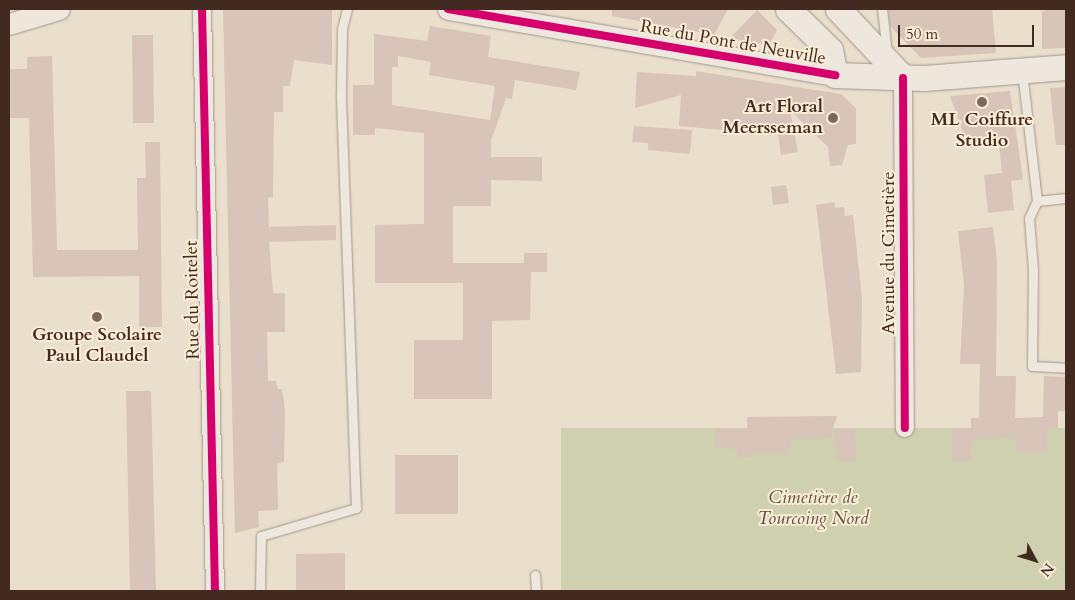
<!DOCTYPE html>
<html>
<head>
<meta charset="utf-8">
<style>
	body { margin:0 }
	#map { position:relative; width:1075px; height:600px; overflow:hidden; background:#eadecc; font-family:Cardo,serif }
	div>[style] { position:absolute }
	.green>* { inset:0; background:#ced0af }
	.building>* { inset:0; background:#d9c4ba }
	.roads { filter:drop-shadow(0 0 1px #a0968b) drop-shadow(0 0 1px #a0968b) }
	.service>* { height:9px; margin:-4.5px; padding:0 4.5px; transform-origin:4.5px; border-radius:4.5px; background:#ede7de }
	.minor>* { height:18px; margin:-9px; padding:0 9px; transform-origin:9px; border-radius:9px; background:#ede7de }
	.tertiary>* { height:21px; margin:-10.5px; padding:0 10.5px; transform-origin:10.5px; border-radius:10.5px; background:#ede7de }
	.secondary>* { height:25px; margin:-12.5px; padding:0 12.5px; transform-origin:12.5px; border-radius:12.5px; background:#ede7de }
	.cycleway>* { height:8px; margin:-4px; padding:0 4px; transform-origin:4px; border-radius:4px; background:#d6006c }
	.dots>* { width:14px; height:14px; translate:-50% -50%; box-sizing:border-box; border:2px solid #faecd5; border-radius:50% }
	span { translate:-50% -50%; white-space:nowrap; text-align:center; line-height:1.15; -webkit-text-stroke:4px #faecd5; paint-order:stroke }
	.street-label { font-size:18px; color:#432a20 }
	.poi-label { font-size:18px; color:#432a20; font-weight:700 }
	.right { translate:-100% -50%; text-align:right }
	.park-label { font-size:18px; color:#60503e; font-style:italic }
	.frame { position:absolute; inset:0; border:10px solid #432a20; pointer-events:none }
	.north { position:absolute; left:1010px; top:535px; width:50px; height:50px; -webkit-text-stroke:4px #faecd5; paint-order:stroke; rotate:129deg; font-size:14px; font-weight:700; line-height:20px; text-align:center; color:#432a20 }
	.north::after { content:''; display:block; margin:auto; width:18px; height:22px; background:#432a20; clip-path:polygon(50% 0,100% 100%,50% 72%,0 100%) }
	.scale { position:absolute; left:898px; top:25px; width:136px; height:22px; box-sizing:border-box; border:2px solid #432a20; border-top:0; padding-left:6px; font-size:15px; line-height:18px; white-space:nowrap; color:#432a20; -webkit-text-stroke:4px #faecd5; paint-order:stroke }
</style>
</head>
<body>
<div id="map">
	<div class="green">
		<i style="clip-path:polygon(561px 428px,1066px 428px,1066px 591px,561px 591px)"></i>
	</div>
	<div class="building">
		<i style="clip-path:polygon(223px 9px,332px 10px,332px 65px,294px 60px,290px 86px,283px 86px,283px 112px,274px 112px,273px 197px,268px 198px,269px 227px,336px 225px,336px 240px,269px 242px,273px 293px,285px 293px,285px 332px,267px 332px,268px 381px,276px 381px,278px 389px,282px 389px,285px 410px,284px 462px,277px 463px,278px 510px,258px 511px,259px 527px,235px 533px)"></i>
		<i style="clip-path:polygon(612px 9px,728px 9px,714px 35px,612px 16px)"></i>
		<i style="clip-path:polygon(888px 9px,992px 9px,996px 53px,921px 58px,890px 26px)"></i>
		<i style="clip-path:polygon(1048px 9px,1066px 9px,1066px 48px,1042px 49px,1042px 12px)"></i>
		<i style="clip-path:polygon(757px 10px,777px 30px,769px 45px,730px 38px)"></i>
		<i style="clip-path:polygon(evenodd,430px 26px,491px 36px,488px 57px,580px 72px,576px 90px,515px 80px,512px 99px,506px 98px,491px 141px,491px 157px,542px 157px,542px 181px,491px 180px,491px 206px,453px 206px,453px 263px,524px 263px,524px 253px,547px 253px,547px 272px,531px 272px,530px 320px,492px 321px,492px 399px,414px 399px,414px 340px,463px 340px,463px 283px,375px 283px,375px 225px,424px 224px,424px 133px,375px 128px,375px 135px,353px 135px,353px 85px,374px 85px,374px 34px,427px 41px,430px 26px,398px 56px,431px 62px,429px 75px,495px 86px,490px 120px,392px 105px,392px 67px,398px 67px,398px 56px)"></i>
		<i style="clip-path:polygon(132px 35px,153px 35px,154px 123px,133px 123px)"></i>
		<i style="clip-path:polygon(52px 56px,57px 250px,138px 250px,137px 178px,146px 178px,145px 142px,160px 142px,162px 327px,139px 327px,139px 276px,33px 277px,29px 118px,9px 118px,9px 69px,27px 69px,27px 57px)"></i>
		<i style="clip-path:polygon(696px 71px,841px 94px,856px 108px,856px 144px,848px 145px,842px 165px,830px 166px,828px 147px,790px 110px,798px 152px,781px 155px,777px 127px,771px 125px,739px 128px,740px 133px,721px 136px,722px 130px,679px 126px,681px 95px,635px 108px,637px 72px,696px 76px)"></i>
		<i style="clip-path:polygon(1066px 87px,1066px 145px,1056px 145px,1050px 88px)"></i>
		<i style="clip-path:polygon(1010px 91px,1023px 179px,1011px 181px,1014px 210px,988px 213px,984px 175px,1002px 173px,999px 145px,969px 148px,950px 96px)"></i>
		<i style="clip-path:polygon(634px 126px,692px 130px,690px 154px,648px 150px,648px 143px,632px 142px)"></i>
		<i style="clip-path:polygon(786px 185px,789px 203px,773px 205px,771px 187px)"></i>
		<i style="clip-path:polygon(834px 202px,835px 208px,844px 207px,845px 216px,853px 215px,862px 298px,861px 372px,836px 374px,816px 205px)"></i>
		<i style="clip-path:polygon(993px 227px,997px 263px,996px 376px,1016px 376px,1015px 418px,1043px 417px,1044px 376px,1066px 377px,1066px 411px,1058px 411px,1058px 428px,1047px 428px,1047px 452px,1016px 452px,1015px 437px,973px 438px,970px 461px,952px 461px,952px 428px,971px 428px,971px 418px,979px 418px,980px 364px,960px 364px,964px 285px,958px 231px)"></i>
		<i style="clip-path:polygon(126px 391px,151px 391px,156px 591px,130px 591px)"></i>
		<i style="clip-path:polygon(837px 416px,830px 438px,790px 438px,790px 453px,752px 452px,752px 457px,737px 457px,737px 449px,715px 448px,715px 429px,747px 429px,747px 417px)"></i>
		<i style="clip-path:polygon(835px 429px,855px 429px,856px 461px,837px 461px)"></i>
		<i style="clip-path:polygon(395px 455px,458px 455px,458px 514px,395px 514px)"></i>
		<i style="clip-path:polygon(345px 553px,345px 591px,296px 591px,296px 554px)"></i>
	</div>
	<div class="roads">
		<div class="service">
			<i style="left:882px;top:9px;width:44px;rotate:83.5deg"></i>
			<i style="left:1022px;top:71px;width:131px;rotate:83.4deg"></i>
			<i style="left:1037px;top:201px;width:19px;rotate:115deg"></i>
			<i style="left:1029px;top:218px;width:52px;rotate:85.6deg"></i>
			<i style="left:1033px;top:270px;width:96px;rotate:90.6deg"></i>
			<i style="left:1032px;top:366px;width:34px;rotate:3deg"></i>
			<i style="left:1037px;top:201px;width:29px;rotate:-6deg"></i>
			<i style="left:535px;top:575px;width:16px;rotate:86deg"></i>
			<i style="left:260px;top:591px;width:55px;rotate:-89deg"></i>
			<i style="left:261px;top:536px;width:99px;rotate:-16.4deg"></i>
			<i style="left:356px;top:508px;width:415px;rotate:-92.1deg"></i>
			<i style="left:341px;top:93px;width:64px;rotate:-89.1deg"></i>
			<i style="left:342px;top:29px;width:21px;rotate:-76deg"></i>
		</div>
		<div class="minor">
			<i style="left:202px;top:9px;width:582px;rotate:88.72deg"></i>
			<i style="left:903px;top:78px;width:350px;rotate:89.7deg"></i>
		</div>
		<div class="tertiary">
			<i style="left:448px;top:9px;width:393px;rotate:9.7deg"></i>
			<i style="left:9px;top:24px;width:52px;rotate:-16.7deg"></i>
		</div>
		<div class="secondary">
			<i style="left:788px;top:9px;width:59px;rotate:44.3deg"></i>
			<i style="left:830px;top:50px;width:25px;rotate:79deg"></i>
			<i style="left:835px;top:75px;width:89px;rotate:1.9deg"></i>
			<i style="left:924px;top:78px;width:142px;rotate:-4.4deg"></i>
			<i style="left:838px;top:9px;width:95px;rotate:46.7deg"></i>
		</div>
	</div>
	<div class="cycleway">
		<i style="left:202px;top:9px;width:582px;rotate:88.72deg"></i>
		<i style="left:448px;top:9px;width:393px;rotate:9.7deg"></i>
		<i style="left:903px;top:78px;width:350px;rotate:89.7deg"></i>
	</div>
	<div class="dots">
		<i style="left:982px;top:102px;background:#7d695c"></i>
		<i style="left:833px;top:118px;background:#7d695c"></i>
		<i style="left:97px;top:317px;background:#7d695c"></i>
	</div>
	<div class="street-label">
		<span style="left:733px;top:43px;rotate:10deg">Rue du Pont de Neuville</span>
		<span style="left:889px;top:253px;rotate:-90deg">Avenue du Cimetière</span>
		<span style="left:193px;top:300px;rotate:-91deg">Rue du Roitelet</span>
	</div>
	<div class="poi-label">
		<span class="right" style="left:823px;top:118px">Art Floral<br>Meersseman</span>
		<span style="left:982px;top:131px">ML Coiffure<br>Studio</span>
		<span style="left:97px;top:346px">Groupe Scolaire<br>Paul Claudel</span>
	</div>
	<div class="park-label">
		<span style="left:813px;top:509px">Cimetière de<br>Tourcoing Nord</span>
	</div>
	<div class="frame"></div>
	<div class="north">N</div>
	<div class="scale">50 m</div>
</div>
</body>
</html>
